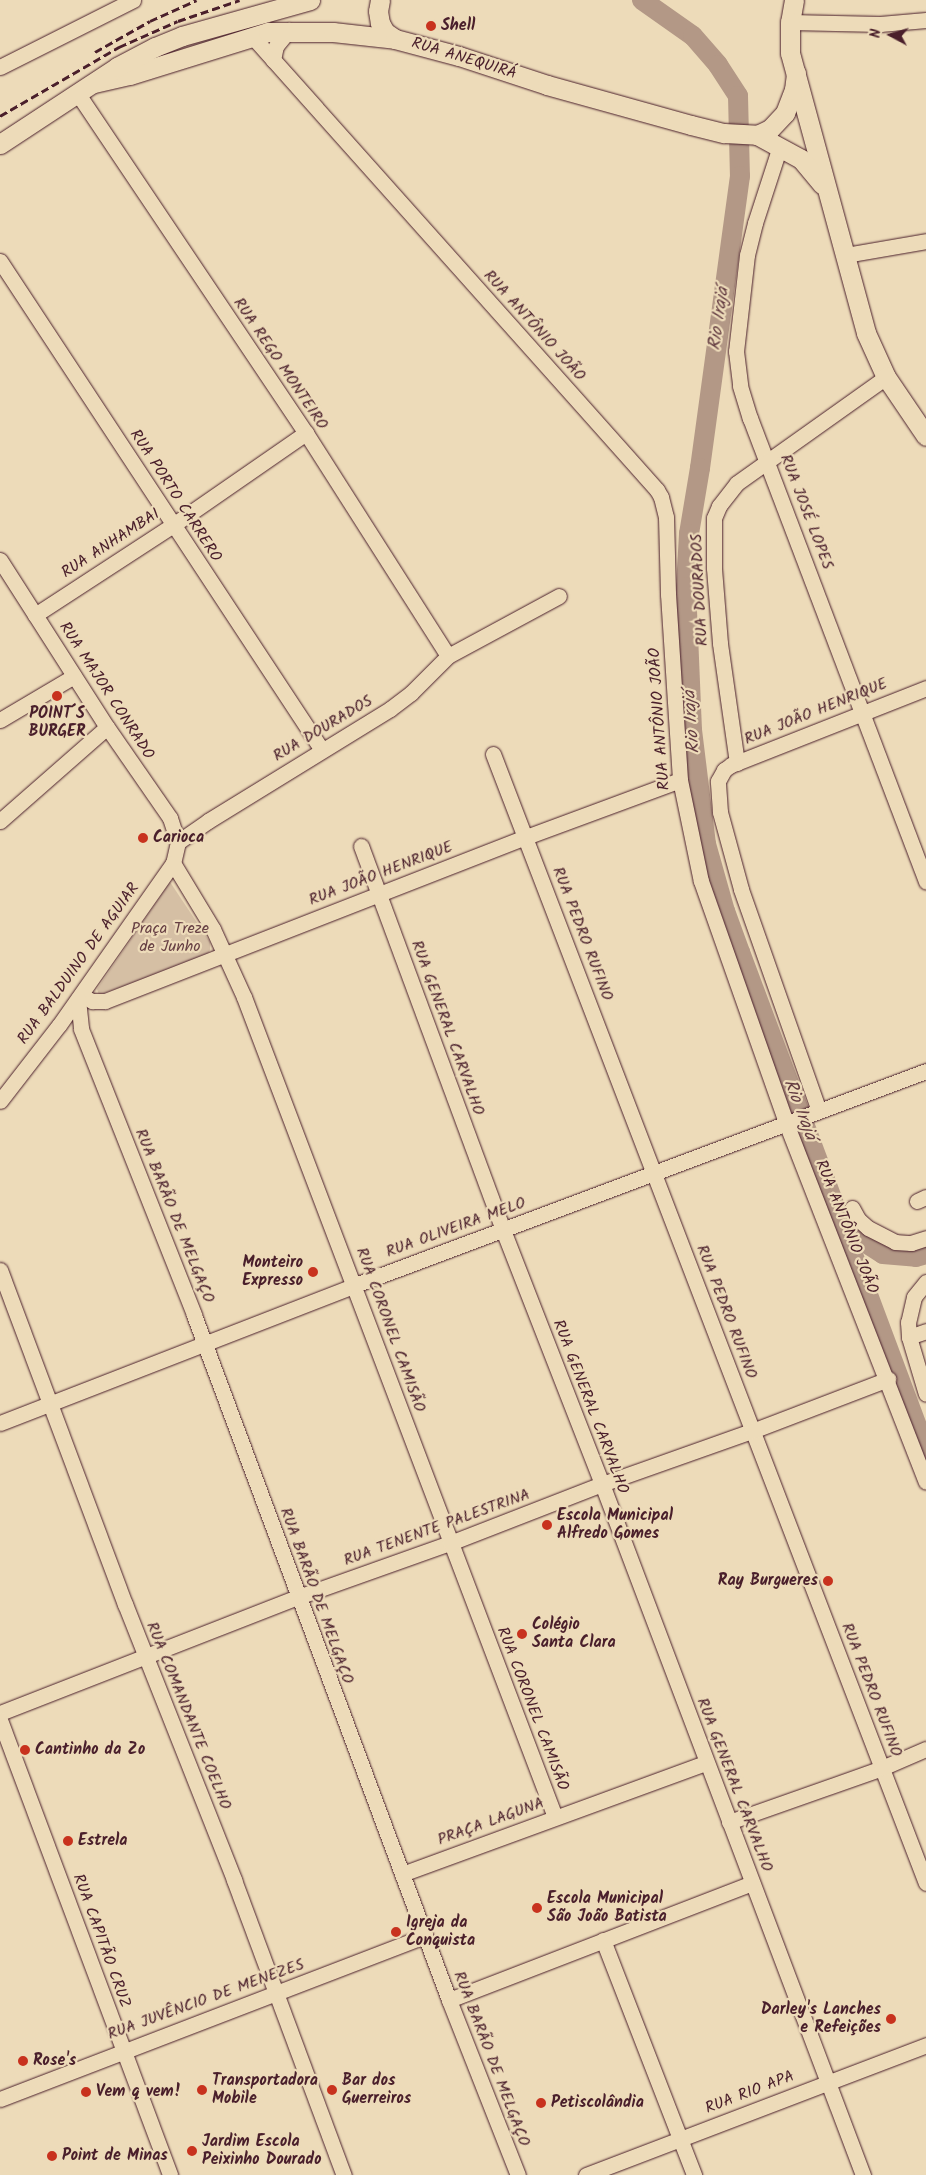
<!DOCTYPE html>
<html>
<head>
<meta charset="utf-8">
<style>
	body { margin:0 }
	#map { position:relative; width:926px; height:2175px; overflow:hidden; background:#eddbb9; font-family:Kalam,sans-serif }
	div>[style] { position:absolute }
	.green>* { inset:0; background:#d5bfa4 }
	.river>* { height:20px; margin:-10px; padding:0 10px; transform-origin:10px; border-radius:10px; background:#b39886 }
	.roads { filter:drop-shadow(0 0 1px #4a1f2b) drop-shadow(0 0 1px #4a1f2b) }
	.minor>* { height:15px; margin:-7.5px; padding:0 7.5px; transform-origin:7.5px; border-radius:7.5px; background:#eddbb9 }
	.major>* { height:19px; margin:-9.5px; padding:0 9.5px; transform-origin:9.5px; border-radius:9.5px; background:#eddbb9 }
	.rail>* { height:3px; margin-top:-1.5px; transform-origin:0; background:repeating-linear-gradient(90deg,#4a1f2b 0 8px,transparent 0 12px) }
	.dots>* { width:14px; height:14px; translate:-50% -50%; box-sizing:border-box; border:2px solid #eddbb9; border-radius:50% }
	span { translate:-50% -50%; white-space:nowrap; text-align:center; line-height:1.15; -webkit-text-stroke:4.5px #eddbb9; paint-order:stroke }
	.poi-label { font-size:16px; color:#4a1f2b; font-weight:700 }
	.left { translate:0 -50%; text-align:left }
	.right { translate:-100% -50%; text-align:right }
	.street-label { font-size:16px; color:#4a1f2b }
	.park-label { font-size:16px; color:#663f43 }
	.water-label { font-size:18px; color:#643d42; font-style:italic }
	.north { position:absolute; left:866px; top:10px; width:50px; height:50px; -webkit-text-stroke:4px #eddbb9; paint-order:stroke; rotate:276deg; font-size:14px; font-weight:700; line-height:20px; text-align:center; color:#4a1f2b }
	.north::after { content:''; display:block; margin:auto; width:18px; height:22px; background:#4a1f2b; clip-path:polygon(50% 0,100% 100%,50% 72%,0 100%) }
</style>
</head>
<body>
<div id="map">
	<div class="green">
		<i style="clip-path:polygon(170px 882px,210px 942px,210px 950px,206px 957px,99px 995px,97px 989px)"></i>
	</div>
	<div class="river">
		<i style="left:642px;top:0;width:62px;rotate:35.2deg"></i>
		<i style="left:693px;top:36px;width:38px;rotate:49deg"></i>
		<i style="left:718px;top:65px;width:37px;rotate:57deg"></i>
		<i style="left:738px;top:96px;width:80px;rotate:88.6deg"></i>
		<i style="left:740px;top:176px;width:295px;rotate:97.8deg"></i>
		<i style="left:700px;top:468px;width:67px;rotate:99.5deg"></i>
		<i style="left:689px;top:534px;width:53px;rotate:93.2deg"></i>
		<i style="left:686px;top:587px;width:143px;rotate:87.6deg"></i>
		<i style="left:692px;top:730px;width:115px;rotate:83deg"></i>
		<i style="left:706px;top:844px;width:70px;rotate:74.2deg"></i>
		<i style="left:725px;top:911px;width:44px;rotate:69.9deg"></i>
		<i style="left:740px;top:952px;width:532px;rotate:69.52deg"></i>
		<i style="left:844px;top:1229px;width:46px;rotate:32.7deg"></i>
		<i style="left:883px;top:1254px;width:33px;rotate:5deg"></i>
		<i style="left:916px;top:1257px;width:10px;rotate:-17deg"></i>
	</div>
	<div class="roads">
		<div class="minor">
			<i style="left:790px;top:22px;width:90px;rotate:1.3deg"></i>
			<i style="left:880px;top:24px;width:46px;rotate:-5deg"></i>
			<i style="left:252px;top:36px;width:608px;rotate:48.26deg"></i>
			<i style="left:657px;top:490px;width:8px;rotate:60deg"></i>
			<i style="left:661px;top:497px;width:21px;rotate:76deg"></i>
			<i style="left:666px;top:517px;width:77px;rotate:88.5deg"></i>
			<i style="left:668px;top:594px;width:186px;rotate:86.3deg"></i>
			<i style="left:680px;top:780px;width:103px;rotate:78.3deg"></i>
			<i style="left:701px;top:881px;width:256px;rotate:70.6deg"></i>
			<i style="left:786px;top:1123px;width:385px;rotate:68.7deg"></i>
			<i style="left:273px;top:60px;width:14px;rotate:-78deg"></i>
			<i style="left:276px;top:46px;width:21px;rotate:-51deg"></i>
			<i style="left:0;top:67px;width:149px;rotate:-26.7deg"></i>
			<i style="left:78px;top:94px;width:409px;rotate:56.1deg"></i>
			<i style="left:306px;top:433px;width:264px;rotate:57.5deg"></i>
			<i style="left:780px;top:146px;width:81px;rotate:108deg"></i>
			<i style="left:755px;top:223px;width:33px;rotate:104deg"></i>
			<i style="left:747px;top:255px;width:97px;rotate:96.5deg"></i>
			<i style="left:736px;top:351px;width:35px;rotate:83deg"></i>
			<i style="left:740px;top:386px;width:34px;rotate:73deg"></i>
			<i style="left:750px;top:418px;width:496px;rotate:69.2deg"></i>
			<i style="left:845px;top:255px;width:82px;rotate:-9.8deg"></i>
			<i style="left:0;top:261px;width:585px;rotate:56.64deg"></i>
			<i style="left:0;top:560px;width:198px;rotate:57.4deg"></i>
			<i style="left:107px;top:727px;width:111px;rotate:55.3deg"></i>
			<i style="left:170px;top:818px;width:25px;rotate:72deg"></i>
			<i style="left:178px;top:842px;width:22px;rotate:103deg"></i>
			<i style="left:173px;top:863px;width:198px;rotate:125.1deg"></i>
			<i style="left:59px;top:1025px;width:96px;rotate:127.8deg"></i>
			<i style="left:35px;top:615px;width:165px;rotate:-33.1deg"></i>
			<i style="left:173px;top:525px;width:162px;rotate:-34.7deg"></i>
			<i style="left:0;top:720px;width:86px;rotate:-30.7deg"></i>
			<i style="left:493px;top:754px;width:1209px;rotate:69.02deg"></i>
			<i style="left:737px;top:763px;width:121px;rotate:-98.1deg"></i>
			<i style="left:720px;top:643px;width:75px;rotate:-94.6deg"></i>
			<i style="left:714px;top:568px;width:50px;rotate:-90deg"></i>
			<i style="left:714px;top:518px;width:13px;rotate:-67deg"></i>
			<i style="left:719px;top:506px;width:29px;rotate:-52deg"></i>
			<i style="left:737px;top:483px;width:183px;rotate:-35.4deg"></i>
			<i style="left:0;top:821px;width:142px;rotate:-41.3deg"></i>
			<i style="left:178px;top:842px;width:37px;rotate:-35deg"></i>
			<i style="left:208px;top:821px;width:214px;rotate:-31.6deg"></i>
			<i style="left:390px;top:709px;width:26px;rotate:-37deg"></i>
			<i style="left:411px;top:693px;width:52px;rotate:-45deg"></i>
			<i style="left:448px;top:656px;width:126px;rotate:-28.4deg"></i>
			<i style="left:361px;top:846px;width:409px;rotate:69.7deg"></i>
			<i style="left:503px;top:1230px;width:273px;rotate:68.7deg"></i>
			<i style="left:602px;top:1484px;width:739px;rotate:69.31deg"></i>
			<i style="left:173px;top:863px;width:77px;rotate:58.8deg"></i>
			<i style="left:213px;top:929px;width:75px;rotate:65.5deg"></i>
			<i style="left:244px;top:997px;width:877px;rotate:69.23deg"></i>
			<i style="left:81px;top:995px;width:13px;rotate:29deg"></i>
			<i style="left:92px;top:1001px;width:13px"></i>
			<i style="left:105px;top:1001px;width:452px;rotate:-21.3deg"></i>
			<i style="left:526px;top:837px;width:164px;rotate:-20.3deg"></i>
			<i style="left:78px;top:999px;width:30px;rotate:84deg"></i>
			<i style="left:81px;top:1029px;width:308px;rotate:68.4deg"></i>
			<i style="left:194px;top:1315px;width:731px;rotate:69.58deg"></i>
			<i style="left:449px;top:2000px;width:188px;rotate:68.5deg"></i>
			<i style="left:819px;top:1111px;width:235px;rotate:-109.4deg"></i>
			<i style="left:741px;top:889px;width:80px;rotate:-105.3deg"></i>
			<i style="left:720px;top:812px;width:31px;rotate:-94deg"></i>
			<i style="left:718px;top:781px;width:13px;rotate:-61deg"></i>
			<i style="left:724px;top:770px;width:9px;rotate:-36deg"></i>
			<i style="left:731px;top:765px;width:210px;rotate:-21.5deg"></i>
			<i style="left:917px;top:1201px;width:10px;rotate:-24deg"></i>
			<i style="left:852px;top:1208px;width:13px;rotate:61deg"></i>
			<i style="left:858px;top:1219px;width:13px;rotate:42deg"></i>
			<i style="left:868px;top:1228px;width:30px;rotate:27deg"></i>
			<i style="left:895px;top:1242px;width:16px;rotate:4deg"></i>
			<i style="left:911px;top:1243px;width:16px;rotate:-18deg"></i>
			<i style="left:0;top:1270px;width:357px;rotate:69.5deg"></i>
			<i style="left:125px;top:1604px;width:297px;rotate:68.4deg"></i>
			<i style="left:234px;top:1880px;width:315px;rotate:69.6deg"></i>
			<i style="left:926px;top:1282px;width:19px;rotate:129deg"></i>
			<i style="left:914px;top:1297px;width:26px;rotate:103deg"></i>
			<i style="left:908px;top:1322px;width:15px;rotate:86deg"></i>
			<i style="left:909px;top:1337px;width:59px;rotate:73.4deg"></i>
			<i style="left:909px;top:1337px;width:18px;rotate:-19deg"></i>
			<i style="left:0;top:1423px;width:381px;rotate:-21.2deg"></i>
			<i style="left:355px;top:1285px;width:610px;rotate:-20.55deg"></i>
			<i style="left:0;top:1713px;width:320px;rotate:-21.3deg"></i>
			<i style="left:298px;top:1597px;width:161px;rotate:-19.6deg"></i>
			<i style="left:450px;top:1543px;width:163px;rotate:-21.2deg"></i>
			<i style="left:602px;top:1484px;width:159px;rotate:-19.5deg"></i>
			<i style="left:752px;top:1431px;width:146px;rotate:-20.9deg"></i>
			<i style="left:0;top:1720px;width:486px;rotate:69.5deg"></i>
			<i style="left:729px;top:1822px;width:162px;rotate:-19.4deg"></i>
			<i style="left:882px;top:1768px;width:48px;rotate:-23.4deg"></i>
			<i style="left:402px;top:1874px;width:324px;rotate:-20.1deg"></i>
			<i style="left:603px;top:1940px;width:252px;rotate:68.8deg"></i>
			<i style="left:449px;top:2000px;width:325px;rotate:-21.1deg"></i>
			<i style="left:0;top:2099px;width:455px;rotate:-21deg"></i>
			<i style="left:586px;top:2175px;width:364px;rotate:-20.9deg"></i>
		</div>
		<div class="major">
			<i style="left:380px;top:0;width:11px;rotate:100deg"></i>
			<i style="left:378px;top:11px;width:12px;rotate:81deg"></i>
			<i style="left:380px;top:23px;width:10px;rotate:61deg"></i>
			<i style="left:385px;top:32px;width:12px;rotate:35deg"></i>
			<i style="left:794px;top:0;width:22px;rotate:100deg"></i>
			<i style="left:790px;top:22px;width:31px;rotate:90deg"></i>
			<i style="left:790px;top:53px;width:290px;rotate:74.8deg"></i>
			<i style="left:866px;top:333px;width:48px;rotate:65.6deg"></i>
			<i style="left:886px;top:377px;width:71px;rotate:55.9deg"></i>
			<i style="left:94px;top:83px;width:37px;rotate:-13deg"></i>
			<i style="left:130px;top:75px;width:145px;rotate:-17.3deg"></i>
			<i style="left:268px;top:32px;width:65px"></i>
			<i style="left:333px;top:32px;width:62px;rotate:6.4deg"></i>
			<i style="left:395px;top:39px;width:66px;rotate:14.9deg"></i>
			<i style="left:459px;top:56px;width:93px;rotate:18.2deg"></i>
			<i style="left:547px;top:85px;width:149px;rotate:15.5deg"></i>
			<i style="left:691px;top:125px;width:34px;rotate:14deg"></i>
			<i style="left:724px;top:133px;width:33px;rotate:3deg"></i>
			<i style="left:757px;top:135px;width:14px;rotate:-25deg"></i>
			<i style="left:770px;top:129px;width:22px;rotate:-47deg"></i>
			<i style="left:785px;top:113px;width:25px;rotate:-69deg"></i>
			<i style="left:794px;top:90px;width:17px;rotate:-83deg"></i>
			<i style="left:757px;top:135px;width:50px;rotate:28.6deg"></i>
			<i style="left:801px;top:159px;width:33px;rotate:50deg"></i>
			<i style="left:0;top:144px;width:140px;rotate:-33.3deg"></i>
			<i style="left:117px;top:67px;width:43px;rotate:-27.8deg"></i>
			<i style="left:155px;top:47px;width:29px;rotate:-22deg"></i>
			<i style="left:182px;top:36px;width:133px;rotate:-15.7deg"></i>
		</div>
	</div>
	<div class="rail">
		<i style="left:95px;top:52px;width:63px;rotate:-29.4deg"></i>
		<i style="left:150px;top:21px;width:51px;rotate:-24.1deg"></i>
		<i style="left:0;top:116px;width:138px;rotate:-30.1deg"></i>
		<i style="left:119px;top:47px;width:64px;rotate:-23.8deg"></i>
		<i style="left:178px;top:21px;width:65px;rotate:-18.7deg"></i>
	</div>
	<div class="dots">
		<i style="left:431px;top:26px;background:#c8321e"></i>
		<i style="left:57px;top:696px;background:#c8321e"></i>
		<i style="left:143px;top:838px;background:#c8321e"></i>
		<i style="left:313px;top:1272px;background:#c8321e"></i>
		<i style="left:547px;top:1525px;background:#c8321e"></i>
		<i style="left:828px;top:1581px;background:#c8321e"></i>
		<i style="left:522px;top:1634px;background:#c8321e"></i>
		<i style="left:25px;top:1750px;background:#c8321e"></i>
		<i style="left:68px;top:1841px;background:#c8321e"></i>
		<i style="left:537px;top:1908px;background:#c8321e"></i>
		<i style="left:396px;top:1932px;background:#c8321e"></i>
		<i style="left:891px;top:2019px;background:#c8321e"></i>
		<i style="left:23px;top:2061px;background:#c8321e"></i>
		<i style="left:202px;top:2090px;background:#c8321e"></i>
		<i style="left:332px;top:2090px;background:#c8321e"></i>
		<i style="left:86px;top:2092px;background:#c8321e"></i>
		<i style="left:541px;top:2103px;background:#c8321e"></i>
		<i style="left:192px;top:2151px;background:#c8321e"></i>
		<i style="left:52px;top:2156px;background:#c8321e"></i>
	</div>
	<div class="poi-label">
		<span class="left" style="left:441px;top:26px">Shell</span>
		<span style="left:57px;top:723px">POINT´S<br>BURGER</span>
		<span class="left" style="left:153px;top:838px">Carioca</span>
		<span class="right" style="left:303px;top:1272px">Monteiro<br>Expresso</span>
		<span class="left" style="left:557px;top:1525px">Escola Municipal<br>Alfredo Gomes</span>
		<span class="right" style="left:818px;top:1581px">Ray Burgueres</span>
		<span class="left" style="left:532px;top:1634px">Colégio<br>Santa Clara</span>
		<span class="left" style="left:35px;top:1750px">Cantinho da Zo</span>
		<span class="left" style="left:78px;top:1841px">Estrela</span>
		<span class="left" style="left:547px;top:1908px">Escola Municipal<br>São João Batista</span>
		<span class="left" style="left:406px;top:1932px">Igreja da<br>Conquista</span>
		<span class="right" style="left:881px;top:2019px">Darley's Lanches<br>e Refeições</span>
		<span class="left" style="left:33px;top:2061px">Rose's</span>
		<span class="left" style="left:212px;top:2090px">Transportadora<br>Mobile</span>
		<span class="left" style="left:342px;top:2090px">Bar dos<br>Guerreiros</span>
		<span class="left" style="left:96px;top:2092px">Vem q vem!</span>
		<span class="left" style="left:551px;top:2103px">Petiscolândia</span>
		<span class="left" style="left:202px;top:2151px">Jardim Escola<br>Peixinho Dourado</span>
		<span class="left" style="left:62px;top:2156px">Point de Minas</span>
	</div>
	<div class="street-label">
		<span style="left:464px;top:59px;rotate:17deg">RUA ANEQUIRÁ</span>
		<span style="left:534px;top:326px;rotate:48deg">RUA ANTÔNIO JOÃO</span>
		<span style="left:280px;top:364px;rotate:56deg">RUA REGO MONTEIRO</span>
		<span style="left:175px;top:496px;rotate:57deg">RUA PORTO CARRERO</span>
		<span style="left:806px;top:512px;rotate:69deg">RUA JOSÉ LOPES</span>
		<span style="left:111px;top:544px;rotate:-33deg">RUA ANHAMBAI</span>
		<span style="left:700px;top:590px;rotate:-93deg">RUA DOURADOS</span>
		<span style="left:106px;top:691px;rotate:57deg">RUA MAJOR CONRADO</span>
		<span style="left:816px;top:712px;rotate:-22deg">RUA JOÃO HENRIQUE</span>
		<span style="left:660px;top:719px;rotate:-94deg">RUA ANTÔNIO JOÃO</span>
		<span style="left:323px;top:729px;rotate:-31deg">RUA DOURADOS</span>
		<span style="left:381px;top:874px;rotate:-21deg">RUA JOÃO HENRIQUE</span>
		<span style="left:582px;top:934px;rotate:69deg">RUA PEDRO RUFINO</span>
		<span style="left:79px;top:964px;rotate:-54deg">RUA BALDUINO DE AGUIAR</span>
		<span style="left:447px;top:1028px;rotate:70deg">RUA GENERAL CARVALHO</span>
		<span style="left:174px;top:1216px;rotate:68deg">RUA BARÃO DE MELGAÇO</span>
		<span style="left:846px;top:1227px;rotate:68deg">RUA ANTÔNIO JOÃO</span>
		<span style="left:456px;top:1228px;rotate:-20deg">RUA OLIVEIRA MELO</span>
		<span style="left:726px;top:1312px;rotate:69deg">RUA PEDRO RUFINO</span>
		<span style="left:390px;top:1330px;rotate:70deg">RUA CORONEL CAMISÃO</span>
		<span style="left:590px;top:1407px;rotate:69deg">RUA GENERAL CARVALHO</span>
		<span style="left:437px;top:1528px;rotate:-20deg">RUA TENENTE PALESTRINA</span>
		<span style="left:316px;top:1596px;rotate:70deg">RUA BARÃO DE MELGAÇO</span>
		<span style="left:871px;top:1690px;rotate:69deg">RUA PEDRO RUFINO</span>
		<span style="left:532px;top:1709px;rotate:69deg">RUA CORONEL CAMISÃO</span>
		<span style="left:188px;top:1716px;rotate:68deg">RUA COMANDANTE COELHO</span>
		<span style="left:734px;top:1785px;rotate:69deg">RUA GENERAL CARVALHO</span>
		<span style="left:491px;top:1822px;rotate:-20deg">PRAÇA LAGUNA</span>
		<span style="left:101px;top:1941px;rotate:70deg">RUA CAPITÃO CRUZ</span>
		<span style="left:206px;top:2000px;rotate:-20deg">RUA JUVÊNCIO DE MENEZES</span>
		<span style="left:491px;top:2059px;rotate:69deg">RUA BARÃO DE MELGAÇO</span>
		<span style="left:750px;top:2093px;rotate:-21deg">RUA RIO APA</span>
	</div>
	<div class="park-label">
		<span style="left:170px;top:938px">Praça Treze<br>de Junho</span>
	</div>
	<div class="water-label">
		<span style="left:720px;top:319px;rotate:-82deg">Rio Irajá</span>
		<span style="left:693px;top:722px;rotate:-94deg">Rio Irajá</span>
		<span style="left:799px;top:1110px;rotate:69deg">Rio Irajá</span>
	</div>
	<div class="north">N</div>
</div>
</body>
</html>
